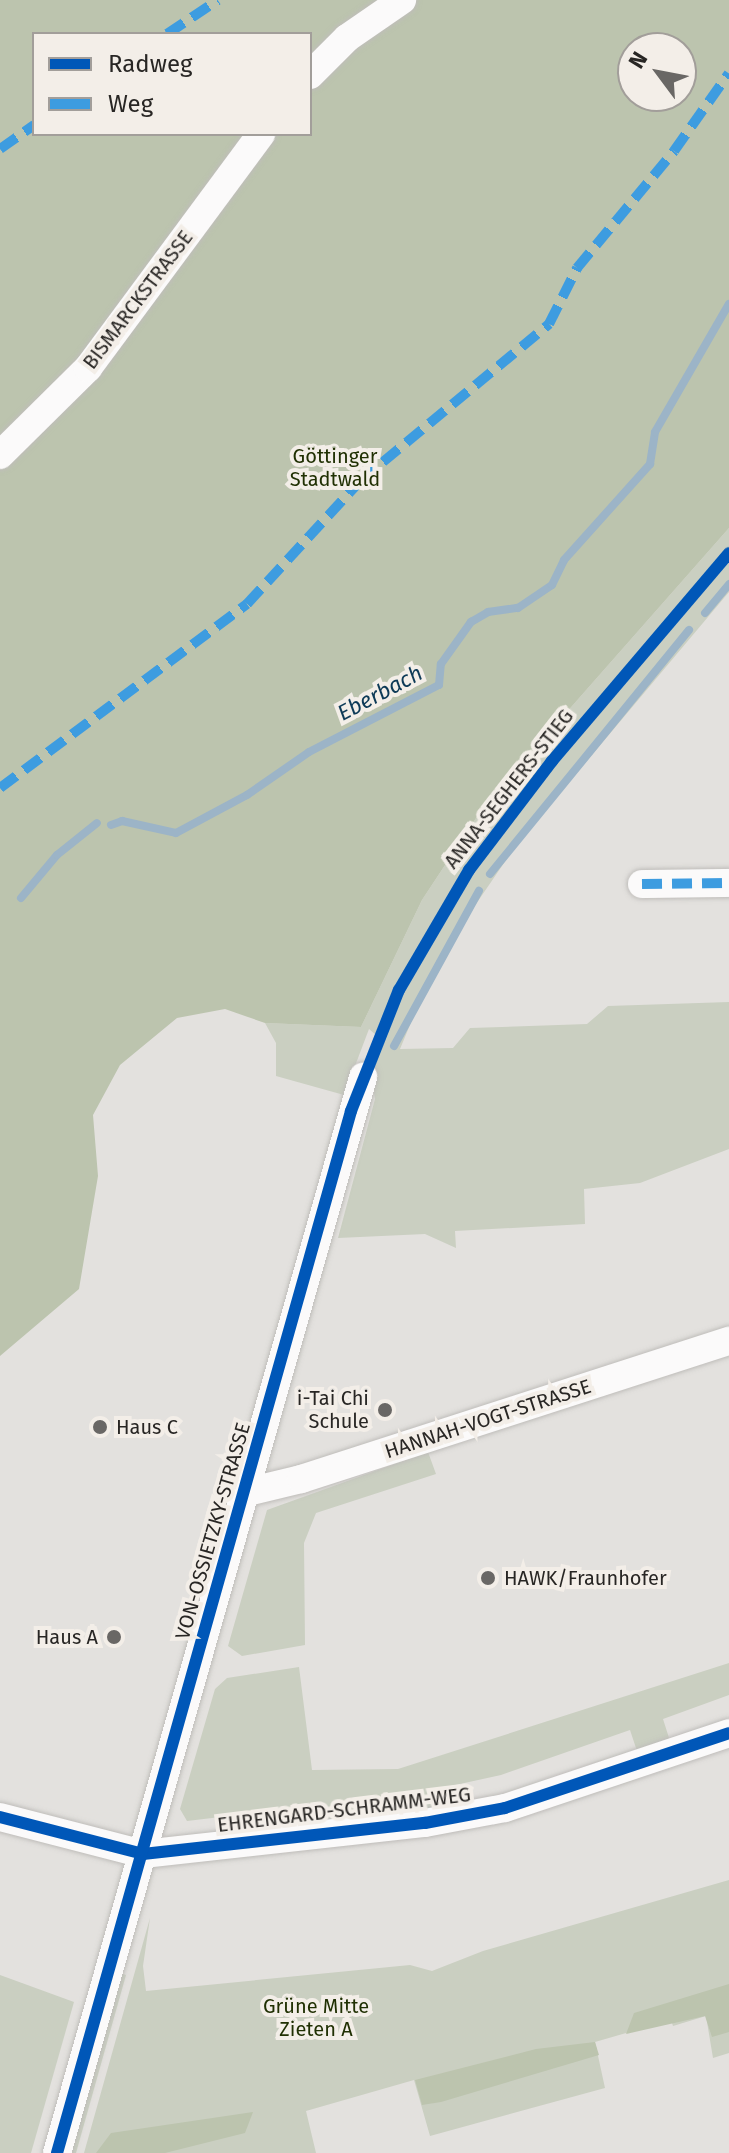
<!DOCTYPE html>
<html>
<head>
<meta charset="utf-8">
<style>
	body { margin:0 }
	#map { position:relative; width:729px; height:2153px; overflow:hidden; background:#e3e1de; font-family:"Fira Sans",sans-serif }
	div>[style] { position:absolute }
	.green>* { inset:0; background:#cacfc1 }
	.forest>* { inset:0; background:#bcc4ae }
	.stream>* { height:8px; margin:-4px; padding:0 4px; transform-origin:4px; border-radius:4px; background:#9cb4c7 }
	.roads { filter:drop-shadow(0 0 2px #bfbdba) drop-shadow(0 0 2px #bfbdba) }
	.minor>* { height:28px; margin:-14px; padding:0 14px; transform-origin:14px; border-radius:14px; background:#fbfafa }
	.quiet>* { height:10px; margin-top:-5px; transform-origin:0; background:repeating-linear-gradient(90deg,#3d9ce0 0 20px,transparent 0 30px) }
	.cycleway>* { height:12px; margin:-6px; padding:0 6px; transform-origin:6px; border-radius:6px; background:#0057b8 }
	.dots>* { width:22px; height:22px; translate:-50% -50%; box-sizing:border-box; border:4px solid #f3eee8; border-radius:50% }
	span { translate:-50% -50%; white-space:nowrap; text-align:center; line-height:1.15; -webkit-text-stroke:8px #f3eee8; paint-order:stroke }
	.street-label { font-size:20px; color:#282624 }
	.park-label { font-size:20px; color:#203003 }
	.poi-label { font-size:20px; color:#282624 }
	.right { translate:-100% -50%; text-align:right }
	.left { translate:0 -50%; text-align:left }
	.water-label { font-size:22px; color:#0d3a57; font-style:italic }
	.legend { position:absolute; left:32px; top:32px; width:280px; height:104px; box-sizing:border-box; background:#f3eee8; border:2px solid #a29e9a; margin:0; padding:10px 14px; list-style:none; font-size:24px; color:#282624 }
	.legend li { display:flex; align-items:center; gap:16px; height:40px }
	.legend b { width:40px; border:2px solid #a29e9a }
	.north { position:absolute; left:617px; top:32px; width:80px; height:80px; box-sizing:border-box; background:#f3eee8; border:2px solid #a29e9a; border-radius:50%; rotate:302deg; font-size:22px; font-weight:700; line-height:32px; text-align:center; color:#282624 }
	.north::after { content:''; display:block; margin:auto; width:28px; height:36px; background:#696765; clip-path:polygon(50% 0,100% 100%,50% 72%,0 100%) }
</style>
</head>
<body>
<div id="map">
	<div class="green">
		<i style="clip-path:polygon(729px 528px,729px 592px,517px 844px,463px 923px,424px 991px,400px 1049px,453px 1048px,470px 1028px,587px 1024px,608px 1006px,729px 1002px,729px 1149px,640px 1183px,584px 1189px,585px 1224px,455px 1231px,456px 1248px,425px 1234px,338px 1238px,375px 1099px,371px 1074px,384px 1042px,369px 1029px,344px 1095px,276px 1076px,276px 1043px,265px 1023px,361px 1027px,422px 900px,484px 806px)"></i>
		<i style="clip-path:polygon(428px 1452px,436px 1474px,316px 1513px,304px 1543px,305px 1645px,242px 1656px,228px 1646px,267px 1510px)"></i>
		<i style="clip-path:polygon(729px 1663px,729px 1695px,663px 1719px,670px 1741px,637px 1751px,630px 1730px,501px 1775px,437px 1789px,440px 1808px,406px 1815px,402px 1795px,367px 1801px,367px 1815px,265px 1826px,263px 1812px,187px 1821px,180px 1809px,215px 1689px,227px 1678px,299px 1667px,312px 1770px,398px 1769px)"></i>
		<i style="clip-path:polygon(729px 1880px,729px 2053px,713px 2058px,706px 2016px,673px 2026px,671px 2020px,595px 2042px,605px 2088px,430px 2136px,414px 2080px,306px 2111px,316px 2153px,84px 2153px,150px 1918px,143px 1966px,146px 1991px,410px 1965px,432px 1971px,483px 1951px)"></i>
		<i style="clip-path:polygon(119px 1973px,126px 1975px,76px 2153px,67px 2153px)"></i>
		<i style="clip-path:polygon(0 1975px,74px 2002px,31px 2153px,0 2153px)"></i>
	</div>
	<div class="forest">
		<i style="clip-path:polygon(evenodd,0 0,729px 0,729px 528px,484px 806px,422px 900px,361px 1027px,265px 1023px,225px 1009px,177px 1018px,120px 1065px,93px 1115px,98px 1176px,79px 1289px,0 1356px,0 0,34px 34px,310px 34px,310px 134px,34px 134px,34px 34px,0 0,633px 48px,681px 48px,681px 96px,633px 96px,633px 48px)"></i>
		<i style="clip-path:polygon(729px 1984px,729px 2032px,712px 2037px,705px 2016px,626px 2034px,634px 2013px)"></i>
		<i style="clip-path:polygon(595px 2042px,599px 2055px,441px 2102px,422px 2105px,415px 2080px,536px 2049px)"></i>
		<i style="clip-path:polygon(253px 2112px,245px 2133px,165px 2153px,96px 2153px,111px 2133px)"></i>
	</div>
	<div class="stream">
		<i style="left:705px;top:613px;width:38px;rotate:-50deg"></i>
		<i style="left:111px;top:825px;width:12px;rotate:-20deg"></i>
		<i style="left:122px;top:821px;width:55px;rotate:12.5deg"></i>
		<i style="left:176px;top:833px;width:81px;rotate:-28.2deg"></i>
		<i style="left:247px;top:795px;width:75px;rotate:-34.7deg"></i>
		<i style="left:309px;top:752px;width:146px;rotate:-27.3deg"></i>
		<i style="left:439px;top:685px;width:21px;rotate:-85deg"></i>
		<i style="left:441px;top:664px;width:52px;rotate:-54.5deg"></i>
		<i style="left:471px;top:622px;width:20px;rotate:-30deg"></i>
		<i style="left:488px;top:612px;width:30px;rotate:-8deg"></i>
		<i style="left:518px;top:608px;width:41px;rotate:-34.1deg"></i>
		<i style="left:552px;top:585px;width:28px;rotate:-64deg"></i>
		<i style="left:564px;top:560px;width:129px;rotate:-48.1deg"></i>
		<i style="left:650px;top:464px;width:32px;rotate:-81deg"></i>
		<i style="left:655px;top:432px;width:148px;rotate:-60deg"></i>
		<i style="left:490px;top:874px;width:315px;rotate:-50.8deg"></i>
		<i style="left:21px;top:898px;width:56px;rotate:-50.1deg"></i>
		<i style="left:57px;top:855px;width:51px;rotate:-38.7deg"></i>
		<i style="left:394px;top:1046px;width:177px;rotate:-61.3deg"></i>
	</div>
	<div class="roads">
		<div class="minor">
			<i style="left:310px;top:75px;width:52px;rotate:-45deg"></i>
			<i style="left:347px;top:38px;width:67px;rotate:-34.6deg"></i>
			<i style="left:0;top:455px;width:124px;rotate:-44.7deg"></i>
			<i style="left:88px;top:368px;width:291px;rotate:-53.5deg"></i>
			<i style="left:642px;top:884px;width:87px;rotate:-0.7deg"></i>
			<i style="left:247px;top:1492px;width:56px;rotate:-13.5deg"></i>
			<i style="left:301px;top:1479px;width:450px;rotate:-17.9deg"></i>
			<i style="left:0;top:1817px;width:148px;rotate:14.5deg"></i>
			<i style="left:143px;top:1854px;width:284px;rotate:-6.3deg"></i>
			<i style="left:425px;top:1823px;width:81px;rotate:-10.6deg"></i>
			<i style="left:505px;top:1808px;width:236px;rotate:-18.5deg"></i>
			<i style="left:57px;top:2153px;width:1119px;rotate:-74.12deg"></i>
		</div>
	</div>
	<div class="quiet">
		<i style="left:167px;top:34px;width:61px;rotate:-33.7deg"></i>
		<i style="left:0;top:149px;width:42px;rotate:-35.2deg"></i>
		<i style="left:0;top:788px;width:308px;rotate:-36.7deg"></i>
		<i style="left:247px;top:604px;width:167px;rotate:-47.4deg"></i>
		<i style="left:360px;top:481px;width:246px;rotate:-39.7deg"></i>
		<i style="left:549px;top:324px;width:63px;rotate:-63.4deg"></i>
		<i style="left:577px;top:268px;width:152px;rotate:-50.3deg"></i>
		<i style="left:674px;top:151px;width:95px;rotate:-54.8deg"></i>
		<i style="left:642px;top:884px;width:87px;rotate:-0.7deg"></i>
	</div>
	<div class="cycleway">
		<i style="left:0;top:1817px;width:148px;rotate:14.5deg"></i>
		<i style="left:143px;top:1854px;width:284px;rotate:-6.3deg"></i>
		<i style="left:425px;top:1823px;width:81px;rotate:-10.6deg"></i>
		<i style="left:505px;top:1808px;width:236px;rotate:-18.5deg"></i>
		<i style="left:57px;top:2153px;width:1083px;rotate:-74.24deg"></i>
		<i style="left:351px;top:1111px;width:130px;rotate:-68.4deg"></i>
		<i style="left:399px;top:990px;width:139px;rotate:-59.7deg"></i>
		<i style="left:469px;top:870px;width:137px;rotate:-52.7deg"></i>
		<i style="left:552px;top:761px;width:273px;rotate:-49.6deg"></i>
	</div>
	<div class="dots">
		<i style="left:385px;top:1410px;background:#696765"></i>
		<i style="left:100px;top:1427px;background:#696765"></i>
		<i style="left:488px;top:1578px;background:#696765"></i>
		<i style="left:114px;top:1637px;background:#696765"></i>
	</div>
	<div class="street-label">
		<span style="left:138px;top:300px;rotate:-53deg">BISMARCKSTRASSE</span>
		<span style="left:509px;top:789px;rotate:-52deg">ANNA-SEGHERS-STIEG</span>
		<span style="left:488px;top:1419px;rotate:-18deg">HANNAH-VOGT-STRASSE</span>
		<span style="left:213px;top:1531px;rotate:-74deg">VON-OSSIETZKY-STRASSE</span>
		<span style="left:344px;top:1810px;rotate:-7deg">EHRENGARD-SCHRAMM-WEG</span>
	</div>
	<div class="park-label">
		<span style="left:335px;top:468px">Göttinger<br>Stadtwald</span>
		<span style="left:316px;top:2018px">Grüne Mitte<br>Zieten A</span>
	</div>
	<div class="poi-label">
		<span class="right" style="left:369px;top:1410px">i-Tai Chi<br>Schule</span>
		<span class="left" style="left:116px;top:1427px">Haus C</span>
		<span class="left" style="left:504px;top:1578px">HAWK/Fraunhofer</span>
		<span class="right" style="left:98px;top:1637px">Haus A</span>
	</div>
	<div class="water-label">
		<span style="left:380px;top:693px;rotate:-28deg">Eberbach</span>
	</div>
	<ul class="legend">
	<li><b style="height:10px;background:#0057b8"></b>Radweg</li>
	<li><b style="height:10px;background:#3d9ce0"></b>Weg</li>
	</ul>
	<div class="north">N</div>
</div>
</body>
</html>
